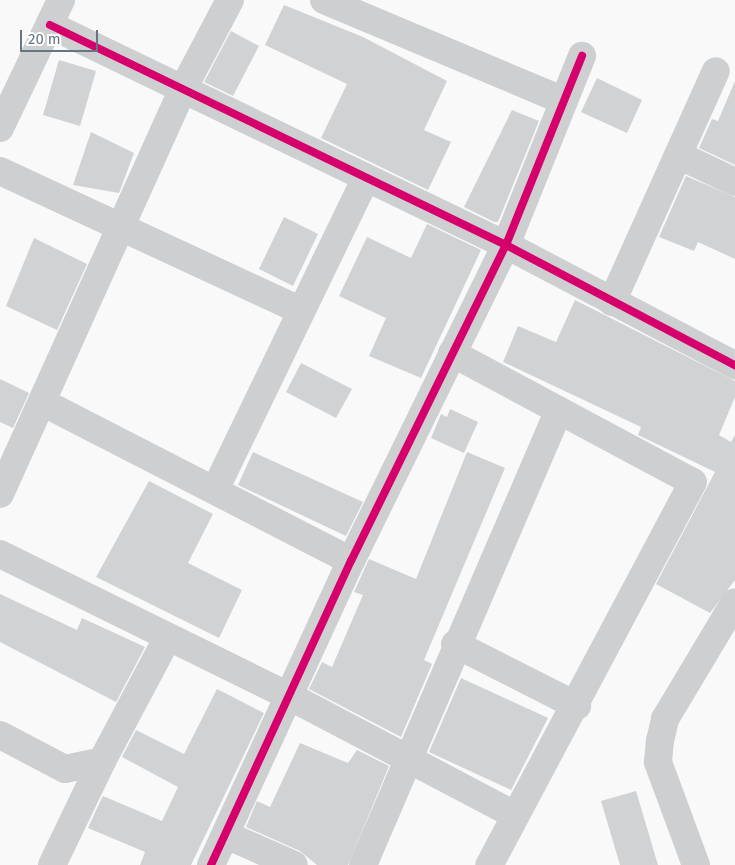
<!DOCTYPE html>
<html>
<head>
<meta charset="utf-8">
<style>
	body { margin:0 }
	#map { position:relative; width:735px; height:865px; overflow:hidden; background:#f9f9f9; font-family:"Fira Sans",sans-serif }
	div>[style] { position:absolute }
	.building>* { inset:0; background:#d0d2d3 }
	.minor>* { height:28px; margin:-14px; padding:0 14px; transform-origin:14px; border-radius:14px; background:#cecfd0 }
	.cycleway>* { height:8px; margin:-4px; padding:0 4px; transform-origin:4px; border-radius:4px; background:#d6006c }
	span { translate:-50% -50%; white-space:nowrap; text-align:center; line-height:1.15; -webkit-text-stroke:5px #fff; paint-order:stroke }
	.scale { position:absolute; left:20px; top:30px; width:78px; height:22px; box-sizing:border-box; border:2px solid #657683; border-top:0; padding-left:6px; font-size:15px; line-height:18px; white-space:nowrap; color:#657683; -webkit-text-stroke:4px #fff; paint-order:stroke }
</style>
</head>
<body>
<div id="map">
	<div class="building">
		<i style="clip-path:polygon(284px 5px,363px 37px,447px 81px,424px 130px,451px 142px,428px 190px,321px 138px,347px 84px,265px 45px)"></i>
		<i style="clip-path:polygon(231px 31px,259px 46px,233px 96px,204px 82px)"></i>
		<i style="clip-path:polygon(59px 60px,96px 71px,80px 126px,43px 115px)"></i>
		<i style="clip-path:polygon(597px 78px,642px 100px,627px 133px,581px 112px)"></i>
		<i style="clip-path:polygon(735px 81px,735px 165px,699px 148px,712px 119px,718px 121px)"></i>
		<i style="clip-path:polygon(512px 110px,539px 121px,498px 222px,494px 222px,464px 207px)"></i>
		<i style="clip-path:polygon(91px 132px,134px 153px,119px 193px,73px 185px)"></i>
		<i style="clip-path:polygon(686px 176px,735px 197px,735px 259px,698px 242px,694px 251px,659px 237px)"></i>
		<i style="clip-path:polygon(284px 217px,318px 234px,293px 286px,259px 269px)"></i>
		<i style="clip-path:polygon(427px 224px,481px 250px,421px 378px,369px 356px,386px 318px,339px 296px,367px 237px,411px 258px)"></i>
		<i style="clip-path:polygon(34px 238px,87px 264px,57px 330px,6px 306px)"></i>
		<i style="clip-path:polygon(575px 300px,735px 381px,735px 397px,719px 435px,731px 442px,735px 435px,735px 580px,710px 613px,656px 584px,715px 472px,638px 435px,641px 427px,503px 362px,518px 326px,556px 342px)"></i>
		<i style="clip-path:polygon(301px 363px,352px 389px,336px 418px,286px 392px)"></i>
		<i style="clip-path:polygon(0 379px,29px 393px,13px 428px,0 422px)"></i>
		<i style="clip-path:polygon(450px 409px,478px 422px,464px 453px,431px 438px,441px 414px,447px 417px)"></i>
		<i style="clip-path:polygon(253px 452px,363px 502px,346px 536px,238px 485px)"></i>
		<i style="clip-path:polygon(467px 452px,505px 468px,424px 660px,432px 664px,401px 737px,309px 689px,322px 662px,332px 667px,363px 595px,354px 592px,369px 559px,416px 579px)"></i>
		<i style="clip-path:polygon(149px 481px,213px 514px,188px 563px,242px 590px,219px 638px,96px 577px)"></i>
		<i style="clip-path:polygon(0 594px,77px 630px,82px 618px,145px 647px,116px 702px,0 642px)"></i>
		<i style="clip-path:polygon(461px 678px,548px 718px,511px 790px,429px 752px)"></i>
		<i style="clip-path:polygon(217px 689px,264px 713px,191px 865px,140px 865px,145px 852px,88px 828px,98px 806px,103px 796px,162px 821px,178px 787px,122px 757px,136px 730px,184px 754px)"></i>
		<i style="clip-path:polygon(300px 743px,348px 763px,357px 750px,389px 766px,348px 865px,317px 865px,300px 851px,246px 827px,257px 801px,270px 807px)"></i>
		<i style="clip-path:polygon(636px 791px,658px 865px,620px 865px,601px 801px)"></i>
	</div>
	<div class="minor">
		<i style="left:324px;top:0;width:260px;rotate:22.8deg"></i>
		<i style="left:50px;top:25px;width:506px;rotate:25.76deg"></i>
		<i style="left:506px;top:245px;width:259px;rotate:27.7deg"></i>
		<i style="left:0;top:128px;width:142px;rotate:-64.5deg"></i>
		<i style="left:678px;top:155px;width:63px;rotate:25.3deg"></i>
		<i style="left:0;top:171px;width:332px;rotate:24.9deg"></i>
		<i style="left:612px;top:302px;width:253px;rotate:-65.8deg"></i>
		<i style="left:452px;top:353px;width:273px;rotate:28.2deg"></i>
		<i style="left:693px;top:482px;width:434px;rotate:118deg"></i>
		<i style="left:44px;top:403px;width:345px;rotate:27.2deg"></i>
		<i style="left:215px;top:490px;width:347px;rotate:-64.2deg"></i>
		<i style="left:0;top:494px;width:442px;rotate:-65.7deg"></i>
		<i style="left:182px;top:91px;width:103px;rotate:-62.2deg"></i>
		<i style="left:0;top:554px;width:322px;rotate:26.2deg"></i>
		<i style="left:289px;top:696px;width:255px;rotate:27.8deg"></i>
		<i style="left:455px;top:644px;width:137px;rotate:26.9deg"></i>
		<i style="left:0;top:735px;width:73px;rotate:27.6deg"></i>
		<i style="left:65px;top:769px;width:38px;rotate:-12deg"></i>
		<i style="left:102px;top:761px;width:140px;rotate:-62deg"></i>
		<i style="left:226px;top:835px;width:74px;rotate:23.8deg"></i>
		<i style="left:52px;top:865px;width:115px;rotate:-64.3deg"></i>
		<i style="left:211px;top:865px;width:335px;rotate:-65.3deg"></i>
		<i style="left:351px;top:561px;width:352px;rotate:-63.9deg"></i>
		<i style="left:506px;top:245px;width:204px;rotate:-68.1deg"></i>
		<i style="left:363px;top:865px;width:495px;rotate:-66.7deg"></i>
		<i style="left:696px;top:865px;width:110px;rotate:-110.3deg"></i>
		<i style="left:658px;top:762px;width:21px;rotate:-85deg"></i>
		<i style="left:660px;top:741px;width:23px;rotate:-77deg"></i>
		<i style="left:665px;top:719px;width:136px;rotate:-59.1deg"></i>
	</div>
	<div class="cycleway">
		<i style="left:50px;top:25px;width:506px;rotate:25.76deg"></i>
		<i style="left:506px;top:245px;width:259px;rotate:27.7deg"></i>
		<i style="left:211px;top:865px;width:335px;rotate:-65.3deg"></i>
		<i style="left:351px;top:561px;width:352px;rotate:-63.9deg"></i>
		<i style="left:506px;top:245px;width:204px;rotate:-68.1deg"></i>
	</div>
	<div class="scale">20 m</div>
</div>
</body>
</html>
